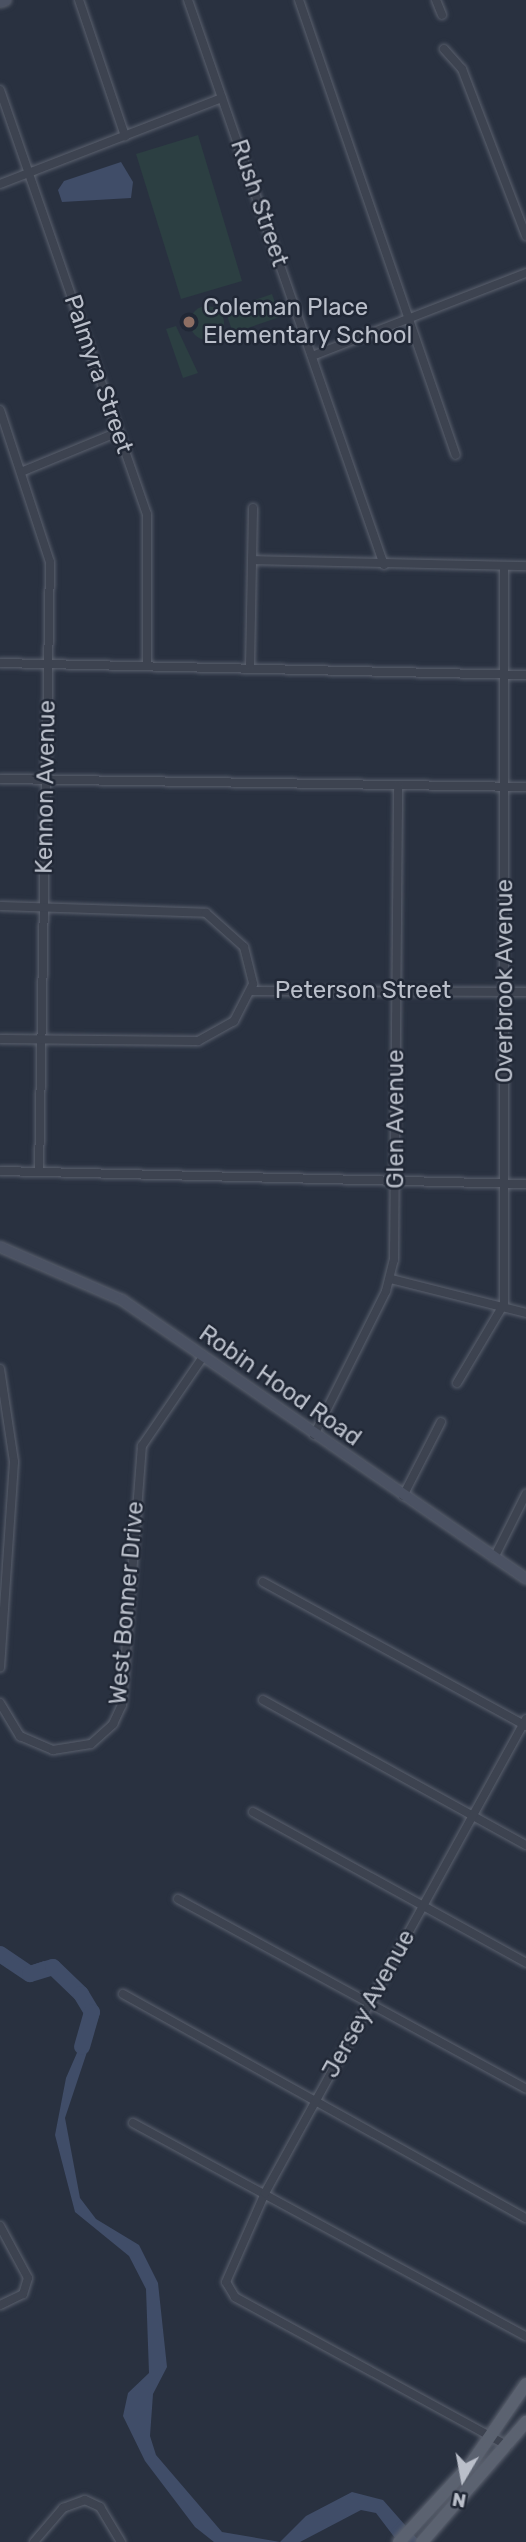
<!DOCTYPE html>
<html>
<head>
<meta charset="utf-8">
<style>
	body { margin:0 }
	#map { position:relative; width:526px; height:2542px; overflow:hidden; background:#293140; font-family:Rubik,sans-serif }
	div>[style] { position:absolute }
	.green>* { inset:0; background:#2c3f42 }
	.round { border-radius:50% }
	.water>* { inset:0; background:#404d68 }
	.river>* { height:16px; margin:-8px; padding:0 8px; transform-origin:8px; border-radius:8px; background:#404d68 }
	.roads { filter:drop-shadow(0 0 2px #5b616e) drop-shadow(0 0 2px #5b616e) }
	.street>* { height:8px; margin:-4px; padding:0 4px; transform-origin:4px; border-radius:4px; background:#3d4350 }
	.secondary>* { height:10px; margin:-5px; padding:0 5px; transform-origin:5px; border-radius:5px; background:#4b5263 }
	.primary>* { height:12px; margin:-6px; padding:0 6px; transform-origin:6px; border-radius:6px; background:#5b6270 }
	.dots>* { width:19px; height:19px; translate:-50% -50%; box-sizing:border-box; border:4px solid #212836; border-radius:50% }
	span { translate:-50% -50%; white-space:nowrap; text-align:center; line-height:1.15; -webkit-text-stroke:5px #212836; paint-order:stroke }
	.street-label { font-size:24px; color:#babfca }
	.poi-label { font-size:24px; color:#babfca }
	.left { translate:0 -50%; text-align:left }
	.north { position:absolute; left:428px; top:2444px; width:70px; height:70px; -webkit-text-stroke:5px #212836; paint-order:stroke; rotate:190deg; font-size:19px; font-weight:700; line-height:28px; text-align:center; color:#babfca }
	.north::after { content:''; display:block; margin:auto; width:24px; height:32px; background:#babfca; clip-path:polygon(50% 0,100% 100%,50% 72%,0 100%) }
</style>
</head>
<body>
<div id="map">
	<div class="green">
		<i style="clip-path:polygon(198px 135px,242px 281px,181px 299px,136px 154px)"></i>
		<i style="clip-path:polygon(272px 294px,280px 317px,233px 333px,225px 310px)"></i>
		<i class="round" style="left:190px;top:306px;width:34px;height:34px"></i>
		<i style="clip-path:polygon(176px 326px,198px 373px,183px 378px,166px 329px)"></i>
	</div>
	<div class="water">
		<i style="clip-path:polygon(121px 162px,133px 182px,131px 198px,62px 202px,58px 190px,64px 181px)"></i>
		<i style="clip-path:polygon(0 1954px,21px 1969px,44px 1961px,49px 1964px,90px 1997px,100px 2013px,65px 2118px,80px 2198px,96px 2219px,139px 2245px,158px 2283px,167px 2367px,153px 2394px,150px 2436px,156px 2455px,222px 2532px,280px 2542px,306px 2516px,352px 2492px,383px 2500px,420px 2542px,398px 2542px,376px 2513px,361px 2510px,300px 2542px,214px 2542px,195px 2527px,145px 2461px,123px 2416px,128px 2393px,149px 2373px,146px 2289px,129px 2256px,75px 2212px,55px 2135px,66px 2078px,90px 2023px,89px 2002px,48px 1965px,21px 1975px)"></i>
	</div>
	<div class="river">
		<i style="left:0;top:1954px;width:36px;rotate:34deg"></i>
		<i style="left:30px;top:1974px;width:24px;rotate:-17deg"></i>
		<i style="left:53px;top:1967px;width:39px;rotate:44deg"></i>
		<i style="left:81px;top:1994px;width:21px;rotate:59deg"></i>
		<i style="left:92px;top:2012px;width:36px;rotate:106deg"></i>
	</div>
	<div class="roads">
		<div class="street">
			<i style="left:79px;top:0;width:144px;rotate:71.3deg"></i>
			<i style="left:188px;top:0;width:598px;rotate:70.87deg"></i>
			<i style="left:299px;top:0;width:481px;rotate:71deg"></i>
			<i style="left:436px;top:0;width:16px;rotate:68deg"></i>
			<i style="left:444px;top:49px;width:27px;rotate:48deg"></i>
			<i style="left:462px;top:69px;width:179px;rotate:69deg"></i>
			<i style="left:0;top:90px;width:449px;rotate:70.9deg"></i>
			<i style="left:147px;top:514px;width:152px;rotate:90deg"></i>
			<i style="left:0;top:184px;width:238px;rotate:-21.2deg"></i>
			<i style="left:312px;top:356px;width:230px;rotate:-21.2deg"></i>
			<i style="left:0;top:410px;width:160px;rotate:71.8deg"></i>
			<i style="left:50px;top:562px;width:610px;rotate:91.03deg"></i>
			<i style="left:21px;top:472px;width:105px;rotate:-22.4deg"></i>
			<i style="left:252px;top:560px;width:274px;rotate:1.3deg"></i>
			<i style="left:0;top:663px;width:526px;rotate:1.31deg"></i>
			<i style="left:250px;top:666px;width:158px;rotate:-88.9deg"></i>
			<i style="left:0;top:779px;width:526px;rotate:0.87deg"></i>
			<i style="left:0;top:906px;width:206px;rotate:1.9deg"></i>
			<i style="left:206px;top:913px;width:51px;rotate:41.8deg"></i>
			<i style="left:244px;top:947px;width:38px;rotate:76deg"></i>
			<i style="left:253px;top:984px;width:42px;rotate:117.2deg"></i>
			<i style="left:234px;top:1021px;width:41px;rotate:150.9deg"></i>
			<i style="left:198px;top:1041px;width:198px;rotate:-179.4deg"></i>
			<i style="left:251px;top:991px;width:275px;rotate:0.2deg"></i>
			<i style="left:0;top:1171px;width:526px;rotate:1.42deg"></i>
			<i style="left:391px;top:1279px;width:139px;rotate:14.1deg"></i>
			<i style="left:0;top:1369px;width:94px;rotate:81.4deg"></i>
			<i style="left:14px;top:1462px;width:206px;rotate:93.9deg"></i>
			<i style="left:457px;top:1383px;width:92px;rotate:-59.3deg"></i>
			<i style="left:504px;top:1304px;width:737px;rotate:-90deg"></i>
			<i style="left:314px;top:1435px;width:161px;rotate:-63.4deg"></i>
			<i style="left:386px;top:1291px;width:32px;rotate:-76deg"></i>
			<i style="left:394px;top:1260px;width:475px;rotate:-89.5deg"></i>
			<i style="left:403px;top:1496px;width:83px;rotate:-62.8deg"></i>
			<i style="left:494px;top:1558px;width:72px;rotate:-63.4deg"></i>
			<i style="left:263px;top:1582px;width:300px;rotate:28.7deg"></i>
			<i style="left:263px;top:1700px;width:300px;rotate:28.9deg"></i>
			<i style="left:0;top:1703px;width:39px;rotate:59deg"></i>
			<i style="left:20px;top:1736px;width:36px;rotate:23deg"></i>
			<i style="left:53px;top:1750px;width:38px;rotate:-9deg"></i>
			<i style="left:91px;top:1744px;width:30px;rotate:-42deg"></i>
			<i style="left:113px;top:1724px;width:21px;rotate:-65deg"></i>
			<i style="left:122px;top:1705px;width:260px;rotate:-85.6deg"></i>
			<i style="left:142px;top:1446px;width:108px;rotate:-55.6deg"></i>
			<i style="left:253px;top:1812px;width:312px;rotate:28.9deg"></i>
			<i style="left:178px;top:1899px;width:396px;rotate:28.6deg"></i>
			<i style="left:123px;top:1994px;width:461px;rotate:29.1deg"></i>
			<i style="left:133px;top:2123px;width:447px;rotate:28.5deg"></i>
			<i style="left:0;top:2226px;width:59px;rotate:61.7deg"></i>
			<i style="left:28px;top:2278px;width:17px;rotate:107deg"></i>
			<i style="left:23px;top:2294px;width:25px;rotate:154deg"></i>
			<i style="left:508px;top:2446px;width:311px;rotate:-151.4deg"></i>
			<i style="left:235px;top:2297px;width:17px;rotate:-121deg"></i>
			<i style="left:226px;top:2282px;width:97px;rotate:-66.3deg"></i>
			<i style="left:265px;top:2193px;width:541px;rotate:-61.16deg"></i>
			<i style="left:34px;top:2542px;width:45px;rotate:-49.5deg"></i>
			<i style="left:63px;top:2508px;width:23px;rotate:-20deg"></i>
			<i style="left:85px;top:2500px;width:17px;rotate:25deg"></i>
			<i style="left:100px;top:2507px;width:41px;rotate:59deg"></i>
		</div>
		<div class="secondary">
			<i style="left:0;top:2px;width:6px;rotate:-18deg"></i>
			<i style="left:0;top:1247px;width:133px;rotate:23.5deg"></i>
			<i style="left:122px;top:1300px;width:491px;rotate:34.6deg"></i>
		</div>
		<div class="primary">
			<i style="left:399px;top:2542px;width:106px;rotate:-47.3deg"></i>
			<i style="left:471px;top:2464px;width:97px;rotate:-55.5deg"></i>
			<i style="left:422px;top:2542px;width:159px;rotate:-49.1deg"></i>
		</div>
	</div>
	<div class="dots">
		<i style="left:189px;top:322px;background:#8d6e63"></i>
	</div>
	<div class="street-label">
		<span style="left:259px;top:203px;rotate:71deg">Rush Street</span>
		<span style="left:98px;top:374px;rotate:71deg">Palmyra Street</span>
		<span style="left:46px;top:787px;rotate:-89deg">Kennon Avenue</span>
		<span style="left:505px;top:981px;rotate:-90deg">Overbrook Avenue</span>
		<span style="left:363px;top:991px">Peterson Street</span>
		<span style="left:396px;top:1119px;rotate:-90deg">Glen Avenue</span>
		<span style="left:280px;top:1386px;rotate:35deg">Robin Hood Road</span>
		<span style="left:127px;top:1603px;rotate:-85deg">West Bonner Drive</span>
		<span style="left:369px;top:2004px;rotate:-61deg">Jersey Avenue</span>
	</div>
	<div class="poi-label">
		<span class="left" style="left:203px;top:322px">Coleman Place<br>Elementary School</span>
	</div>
	<div class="north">N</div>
</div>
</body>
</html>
